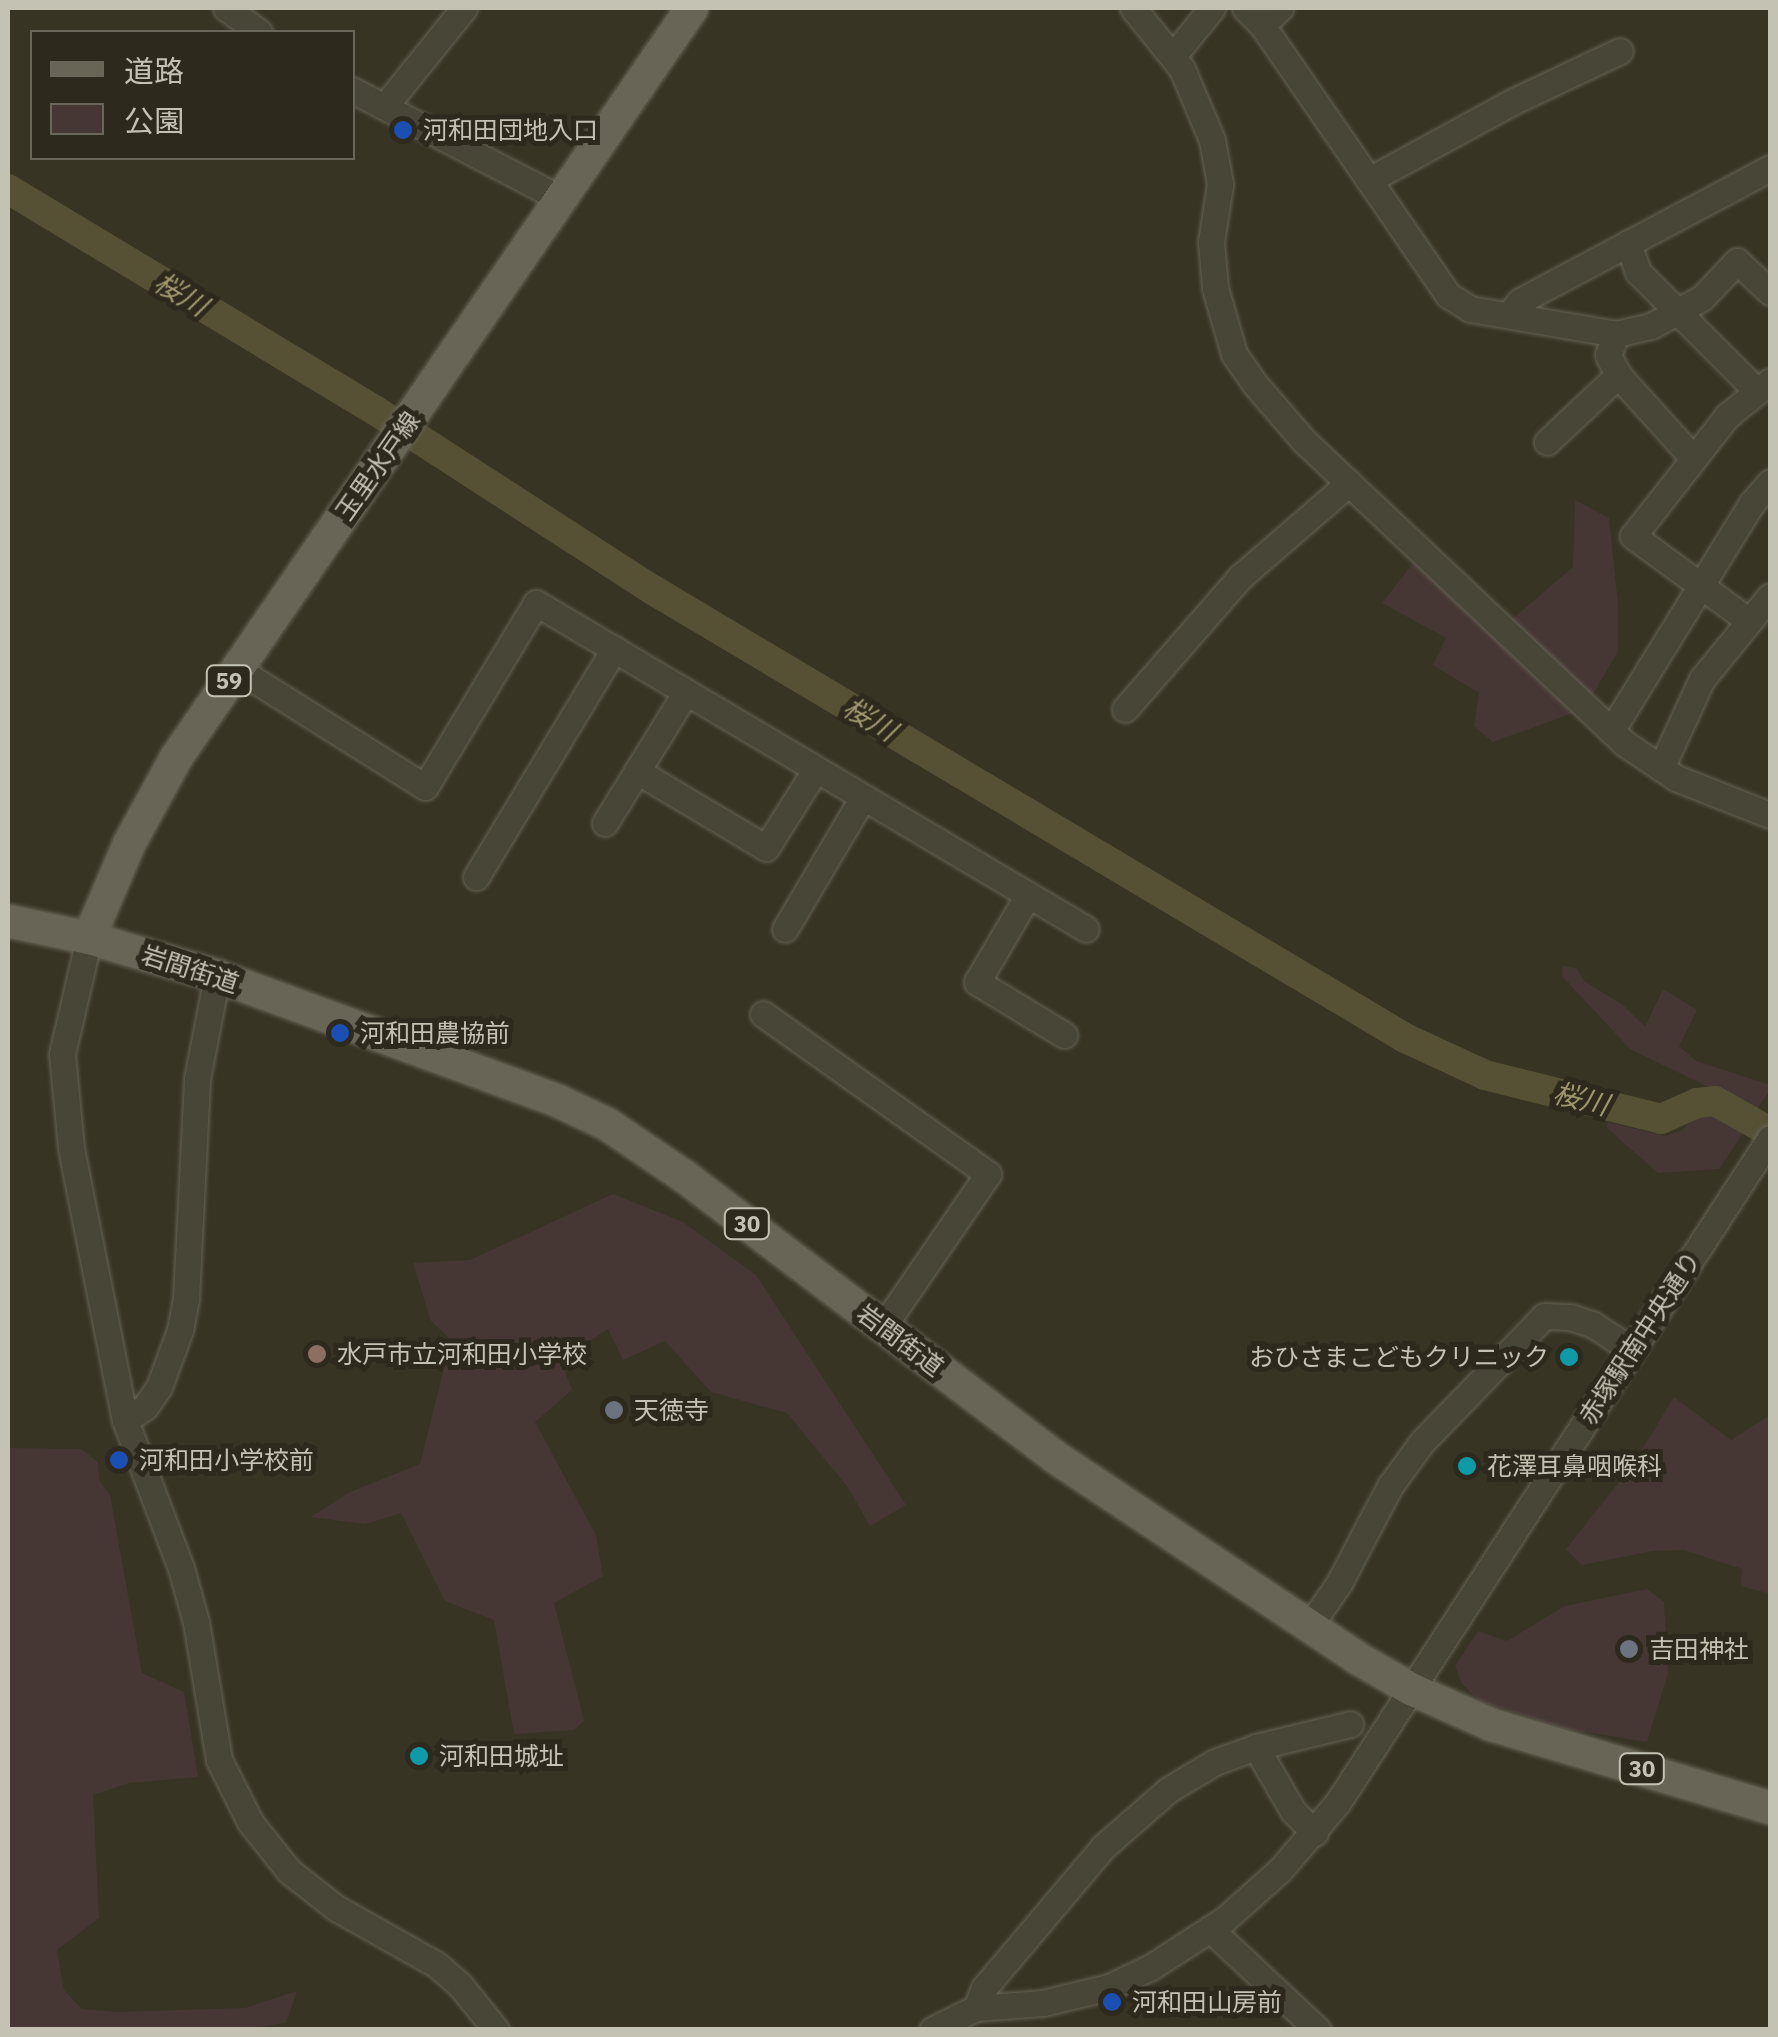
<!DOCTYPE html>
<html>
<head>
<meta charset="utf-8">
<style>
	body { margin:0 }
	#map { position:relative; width:1778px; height:2037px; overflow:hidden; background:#373424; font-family:"IBM Plex Sans","Noto Sans JP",sans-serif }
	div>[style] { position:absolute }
	.green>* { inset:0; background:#463734 }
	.river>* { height:30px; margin:-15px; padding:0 15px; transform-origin:15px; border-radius:15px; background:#565135 }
	.roads { filter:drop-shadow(0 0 2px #666355) drop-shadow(0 0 2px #666355) }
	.minor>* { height:25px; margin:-12.5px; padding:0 12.5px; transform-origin:12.5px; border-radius:12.5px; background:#484637 }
	.major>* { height:32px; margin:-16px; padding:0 16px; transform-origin:16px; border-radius:16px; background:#686556 }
	.dots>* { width:28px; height:28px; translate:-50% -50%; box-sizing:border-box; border:5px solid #2d2a1d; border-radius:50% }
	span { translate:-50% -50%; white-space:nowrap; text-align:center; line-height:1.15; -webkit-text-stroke:10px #2d2a1d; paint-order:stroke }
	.shield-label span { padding:2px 8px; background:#2d2a1d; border:2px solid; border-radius:8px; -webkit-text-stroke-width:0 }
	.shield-label { font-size:22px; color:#c4c2b2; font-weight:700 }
	.poi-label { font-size:25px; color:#c4c2b2 }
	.left { translate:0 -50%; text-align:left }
	.right { translate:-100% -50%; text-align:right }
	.street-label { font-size:25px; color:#c4c2b2 }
	.water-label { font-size:28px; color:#9f986f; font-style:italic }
	.frame { position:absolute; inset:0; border:10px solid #c4c2b2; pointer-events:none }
	.legend { position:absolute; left:30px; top:30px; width:325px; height:130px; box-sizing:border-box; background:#2d2a1d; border:2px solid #696759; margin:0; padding:12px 18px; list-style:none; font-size:30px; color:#c4c2b2 }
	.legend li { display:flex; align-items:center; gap:20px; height:50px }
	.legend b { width:50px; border:2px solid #696759 }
</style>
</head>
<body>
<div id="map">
	<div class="green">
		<i style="clip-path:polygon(1575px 500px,1609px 518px,1618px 604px,1618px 651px,1592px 696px,1510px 621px,1573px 567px)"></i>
		<i style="clip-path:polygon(1414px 562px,1573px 713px,1493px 742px,1474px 726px,1479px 693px,1433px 665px,1446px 638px,1382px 603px)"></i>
		<i style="clip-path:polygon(1563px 966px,1576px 968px,1584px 981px,1623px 1005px,1645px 1027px,1663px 989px,1697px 1010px,1679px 1046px,1696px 1061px,1770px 1085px,1770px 1090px,1756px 1110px,1630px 1049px,1562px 976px)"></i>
		<i style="clip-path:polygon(1711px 1110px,1745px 1130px,1719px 1169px,1658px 1173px,1606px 1127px,1607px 1122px,1666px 1136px,1681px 1131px,1702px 1111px)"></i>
		<i style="clip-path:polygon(613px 1194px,683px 1222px,756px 1275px,906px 1505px,870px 1526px,847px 1486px,787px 1413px,711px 1392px,665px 1341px,623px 1360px,608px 1329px,561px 1360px,572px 1390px,535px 1422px,596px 1535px,603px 1576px,554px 1603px,584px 1721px,574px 1730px,514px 1734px,494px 1620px,445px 1601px,401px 1513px,365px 1524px,311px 1517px,350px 1492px,420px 1464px,451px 1340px,431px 1321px,413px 1263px,470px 1260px)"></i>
		<i style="clip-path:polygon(1674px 1397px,1731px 1440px,1770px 1415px,1770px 1590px,1767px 1593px,1741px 1586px,1742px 1569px,1684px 1550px,1653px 1551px,1582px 1565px,1566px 1549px,1634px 1463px)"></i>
		<i style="clip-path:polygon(8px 1448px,81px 1449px,98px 1462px,99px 1480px,110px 1495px,142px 1673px,184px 1692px,198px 1777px,129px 1783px,93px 1795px,99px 1918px,57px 1950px,64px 1990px,82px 2009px,117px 2012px,245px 2008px,297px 1991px,286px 2023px,242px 2030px,8px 2029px)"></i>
		<i style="clip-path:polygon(1647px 1589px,1664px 1602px,1668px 1673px,1647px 1742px,1566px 1729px,1481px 1702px,1462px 1684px,1455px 1666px,1478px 1631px,1507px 1641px,1565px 1606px)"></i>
	</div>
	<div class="river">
		<i style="left:8px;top:189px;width:430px;rotate:31.1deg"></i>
		<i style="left:376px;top:411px;width:330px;rotate:32.9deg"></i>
		<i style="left:653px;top:590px;width:875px;rotate:30.78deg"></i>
		<i style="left:1405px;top:1038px;width:88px;rotate:24.8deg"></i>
		<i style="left:1485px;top:1075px;width:181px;rotate:14deg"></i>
		<i style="left:1661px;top:1119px;width:39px;rotate:-24deg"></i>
		<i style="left:1697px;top:1103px;width:18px;rotate:-6deg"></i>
		<i style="left:1715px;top:1101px;width:63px;rotate:29.4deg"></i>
	</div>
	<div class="roads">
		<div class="minor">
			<i style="left:226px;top:8px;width:41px;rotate:36deg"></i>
			<i style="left:1133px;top:8px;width:78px;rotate:51.2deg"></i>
			<i style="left:1182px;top:69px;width:77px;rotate:67.1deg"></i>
			<i style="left:1212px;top:140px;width:45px;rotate:79.7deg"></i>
			<i style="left:1220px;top:184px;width:59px;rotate:98.8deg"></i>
			<i style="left:1211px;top:242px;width:46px;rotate:85deg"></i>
			<i style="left:1215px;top:288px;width:69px;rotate:73.9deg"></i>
			<i style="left:1234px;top:354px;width:35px;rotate:55deg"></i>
			<i style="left:1254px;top:383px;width:77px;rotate:49.2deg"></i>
			<i style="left:1304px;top:441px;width:440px;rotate:43.3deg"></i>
			<i style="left:1624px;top:743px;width:63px;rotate:33.9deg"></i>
			<i style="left:1676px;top:778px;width:101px;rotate:21.5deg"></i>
			<i style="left:1245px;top:8px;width:24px;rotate:45deg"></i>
			<i style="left:1262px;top:25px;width:25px;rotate:-43deg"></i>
			<i style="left:1262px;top:25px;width:188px;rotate:55.4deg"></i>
			<i style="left:1369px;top:180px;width:165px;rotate:-28.6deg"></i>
			<i style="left:1514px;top:101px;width:117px;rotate:-25.3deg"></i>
			<i style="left:1173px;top:56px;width:62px;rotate:-50.9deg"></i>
			<i style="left:352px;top:90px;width:236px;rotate:27.5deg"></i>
			<i style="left:385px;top:106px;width:126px;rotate:-51.1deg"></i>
			<i style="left:1369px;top:180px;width:140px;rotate:55.5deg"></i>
			<i style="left:1448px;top:295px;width:26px;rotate:32deg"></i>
			<i style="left:1470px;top:309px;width:148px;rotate:9.7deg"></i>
			<i style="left:1616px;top:334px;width:36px;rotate:-13deg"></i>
			<i style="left:1651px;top:326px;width:58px;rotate:-28.8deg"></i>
			<i style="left:1702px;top:298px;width:51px;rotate:-46.6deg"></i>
			<i style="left:1737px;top:261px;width:45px;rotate:43.2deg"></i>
			<i style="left:1628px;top:243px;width:31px;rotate:71deg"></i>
			<i style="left:1638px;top:272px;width:168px;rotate:45deg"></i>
			<i style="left:1509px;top:314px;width:17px;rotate:-50deg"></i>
			<i style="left:1520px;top:301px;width:283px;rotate:-28deg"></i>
			<i style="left:1616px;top:334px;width:22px;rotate:111deg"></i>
			<i style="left:1608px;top:355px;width:22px;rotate:63deg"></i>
			<i style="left:1618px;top:375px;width:110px;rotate:47.9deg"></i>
			<i style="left:1547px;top:442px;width:98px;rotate:-43.3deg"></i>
			<i style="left:1749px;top:621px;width:144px;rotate:-143.8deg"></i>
			<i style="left:1633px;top:536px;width:152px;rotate:-51.9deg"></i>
			<i style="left:1727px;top:416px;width:55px;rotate:-39.1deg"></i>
			<i style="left:237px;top:669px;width:222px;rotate:32.1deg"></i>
			<i style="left:425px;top:787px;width:215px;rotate:-58.9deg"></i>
			<i style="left:536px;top:603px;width:639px;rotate:30.66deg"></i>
			<i style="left:1125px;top:709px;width:175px;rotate:-48.9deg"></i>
			<i style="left:1240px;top:577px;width:144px;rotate:-40.8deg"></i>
			<i style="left:1611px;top:731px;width:267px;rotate:-58.3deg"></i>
			<i style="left:1751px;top:504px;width:29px;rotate:-49deg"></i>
			<i style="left:1661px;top:768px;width:98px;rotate:-65.3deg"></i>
			<i style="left:1702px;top:679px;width:107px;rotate:-50.7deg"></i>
			<i style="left:637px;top:771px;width:150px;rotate:30.8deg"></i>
			<i style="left:766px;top:848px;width:93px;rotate:-57.7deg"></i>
			<i style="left:605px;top:823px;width:154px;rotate:-58.3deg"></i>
			<i style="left:476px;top:877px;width:267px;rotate:-58.8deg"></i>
			<i style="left:1028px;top:895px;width:101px;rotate:120.4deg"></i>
			<i style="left:977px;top:982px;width:102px;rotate:31.3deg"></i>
			<i style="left:785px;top:929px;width:153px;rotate:-59.4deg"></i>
			<i style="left:89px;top:938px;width:119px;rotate:103.1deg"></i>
			<i style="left:62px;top:1054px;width:94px;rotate:84.5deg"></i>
			<i style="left:71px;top:1148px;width:277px;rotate:78.8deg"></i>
			<i style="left:125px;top:1420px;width:158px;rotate:69.3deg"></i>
			<i style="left:181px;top:1568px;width:56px;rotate:74.5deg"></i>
			<i style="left:196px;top:1622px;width:140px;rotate:80.5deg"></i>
			<i style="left:219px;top:1760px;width:69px;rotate:63.4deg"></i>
			<i style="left:250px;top:1822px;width:63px;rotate:51.5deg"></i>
			<i style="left:289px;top:1871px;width:60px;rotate:38.2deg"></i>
			<i style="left:336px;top:1908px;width:116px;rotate:29.4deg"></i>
			<i style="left:437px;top:1965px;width:30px;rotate:41deg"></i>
			<i style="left:460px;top:1985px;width:58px;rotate:51.3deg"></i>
			<i style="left:763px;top:1014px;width:276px;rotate:35.4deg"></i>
			<i style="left:988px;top:1174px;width:186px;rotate:124.5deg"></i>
			<i style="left:125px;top:1420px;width:24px;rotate:-33deg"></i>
			<i style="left:145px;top:1407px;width:24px;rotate:-55deg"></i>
			<i style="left:159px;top:1387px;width:61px;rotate:-69.8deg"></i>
			<i style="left:180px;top:1330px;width:33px;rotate:-79deg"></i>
			<i style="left:186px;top:1298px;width:219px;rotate:-87.1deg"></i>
			<i style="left:197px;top:1079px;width:105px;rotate:-79deg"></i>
			<i style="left:1308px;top:1628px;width:55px;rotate:-55.4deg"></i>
			<i style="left:1339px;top:1583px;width:110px;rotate:-62.3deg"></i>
			<i style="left:1390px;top:1486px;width:54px;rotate:-54deg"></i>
			<i style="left:1422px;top:1442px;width:175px;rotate:-45.9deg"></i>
			<i style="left:1544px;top:1316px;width:26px;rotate:2deg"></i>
			<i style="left:1570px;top:1317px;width:23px;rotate:18deg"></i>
			<i style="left:1592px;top:1324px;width:48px;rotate:33deg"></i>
			<i style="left:1256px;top:1747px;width:74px;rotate:60deg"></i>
			<i style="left:1293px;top:1811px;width:31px;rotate:45deg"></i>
			<i style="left:1210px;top:1929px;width:148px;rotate:43.1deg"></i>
			<i style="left:976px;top:2008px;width:22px;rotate:-68deg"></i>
			<i style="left:984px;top:1988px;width:185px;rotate:-49.8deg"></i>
			<i style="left:1103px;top:1847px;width:86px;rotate:-41.2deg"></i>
			<i style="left:1168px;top:1790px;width:55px;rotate:-30.8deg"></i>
			<i style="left:1215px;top:1762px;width:44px;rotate:-20.1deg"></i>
			<i style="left:1256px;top:1747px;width:97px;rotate:-13.7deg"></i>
			<i style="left:932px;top:2030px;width:49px;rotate:-26.6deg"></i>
			<i style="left:976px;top:2008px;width:67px;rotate:-4.3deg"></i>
			<i style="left:1043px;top:2003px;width:68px;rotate:-13.6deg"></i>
			<i style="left:1109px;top:1987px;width:47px;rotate:-25.5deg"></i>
			<i style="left:1151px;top:1967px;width:87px;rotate:-32.8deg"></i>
			<i style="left:1224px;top:1920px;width:75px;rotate:-41.8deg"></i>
			<i style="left:1280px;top:1870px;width:89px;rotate:-49.5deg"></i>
			<i style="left:1338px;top:1802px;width:792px;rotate:-56.95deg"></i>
		</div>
		<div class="major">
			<i style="left:8px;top:921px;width:83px;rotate:11.9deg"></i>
			<i style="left:89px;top:938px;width:134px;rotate:16.5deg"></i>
			<i style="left:217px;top:976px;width:363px;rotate:20.1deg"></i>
			<i style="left:558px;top:1101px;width:54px;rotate:25.1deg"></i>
			<i style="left:607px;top:1124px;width:94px;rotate:34.2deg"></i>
			<i style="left:685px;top:1177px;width:464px;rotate:37.1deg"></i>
			<i style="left:1055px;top:1457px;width:363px;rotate:33.6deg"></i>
			<i style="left:1357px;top:1658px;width:62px;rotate:29.9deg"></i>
			<i style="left:1411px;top:1689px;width:89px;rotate:24deg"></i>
			<i style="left:1492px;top:1725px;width:290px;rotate:16.6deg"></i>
			<i style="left:89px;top:938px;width:102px;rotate:-66.9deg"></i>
			<i style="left:129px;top:844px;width:98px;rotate:-61.3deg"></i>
			<i style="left:176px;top:758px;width:910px;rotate:-55.47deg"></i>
		</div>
	</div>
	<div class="dots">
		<i style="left:403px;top:130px;background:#1a4fb4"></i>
		<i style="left:340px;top:1033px;background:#1a4fb4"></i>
		<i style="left:317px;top:1354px;background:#8d6e63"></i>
		<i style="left:1569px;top:1357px;background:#0f9aa8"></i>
		<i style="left:614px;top:1410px;background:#6b7280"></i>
		<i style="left:119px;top:1460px;background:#1a4fb4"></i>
		<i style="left:1467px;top:1466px;background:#0f9aa8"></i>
		<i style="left:1629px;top:1649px;background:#6b7280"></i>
		<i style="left:419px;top:1756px;background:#0f9aa8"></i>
		<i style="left:1112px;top:2002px;background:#1a4fb4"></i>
	</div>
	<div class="shield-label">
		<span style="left:229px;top:681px">59</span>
		<span style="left:747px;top:1224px">30</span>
		<span style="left:1642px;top:1769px">30</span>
	</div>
	<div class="poi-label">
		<span class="left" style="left:423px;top:130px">河和田団地入口</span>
		<span class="left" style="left:360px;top:1033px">河和田農協前</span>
		<span class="left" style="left:337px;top:1354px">水戸市立河和田小学校</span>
		<span class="right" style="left:1549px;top:1357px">おひさまこどもクリニック</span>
		<span class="left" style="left:634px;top:1410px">天徳寺</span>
		<span class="left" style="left:139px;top:1460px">河和田小学校前</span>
		<span class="left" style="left:1487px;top:1466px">花澤耳鼻咽喉科</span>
		<span class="left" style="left:1649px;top:1649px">吉田神社</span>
		<span class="left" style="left:439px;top:1756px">河和田城址</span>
		<span class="left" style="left:1132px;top:2002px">河和田山房前</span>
	</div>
	<div class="street-label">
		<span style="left:378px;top:466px;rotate:-55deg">玉里水戸線</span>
		<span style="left:190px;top:969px;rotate:18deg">岩間街道</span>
		<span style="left:1640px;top:1338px;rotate:-57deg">赤塚駅南中央通り</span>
		<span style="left:900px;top:1340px;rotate:37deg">岩間街道</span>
	</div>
	<div class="water-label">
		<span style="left:181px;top:294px;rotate:31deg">桜川</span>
		<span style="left:870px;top:719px;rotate:31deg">桜川</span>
		<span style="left:1581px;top:1099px;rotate:14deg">桜川</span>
	</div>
	<div class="frame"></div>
	<ul class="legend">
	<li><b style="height:12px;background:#686556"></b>道路</li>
	<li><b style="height:28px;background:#463734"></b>公園</li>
	</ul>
</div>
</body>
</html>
